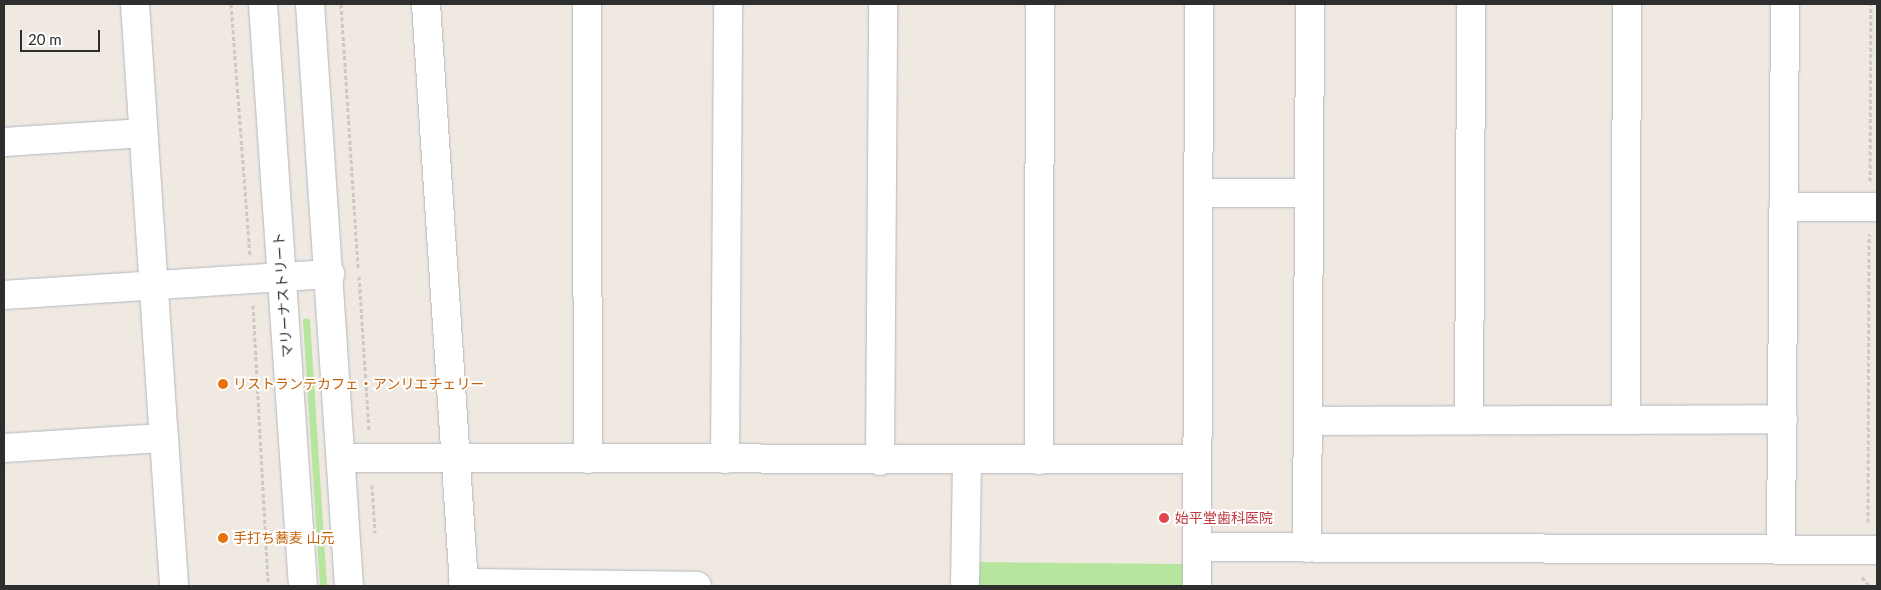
<!DOCTYPE html>
<html>
<head>
<meta charset="utf-8">
<style>
	body { margin:0 }
	#map { position:relative; width:1881px; height:590px; overflow:hidden; background:#efe9e1; font-family:Lato,"Noto Sans JP",sans-serif }
	div>[style] { position:absolute }
	.green>* { inset:0; background:#b6e59e }
	.path>* { height:3px; margin-top:-1.5px; transform-origin:0; background:repeating-linear-gradient(90deg,#c9c9c9 0 4px,transparent 0 6.5px) }
	.roads { filter:drop-shadow(0 0 1px #b4b7c1) drop-shadow(0 0 1px #b4b7c1) }
	.minor>* { height:28px; margin:-14px; padding:0 14px; transform-origin:14px; border-radius:14px; background:#fff }
	.dots>* { width:14px; height:14px; translate:-50% -50%; box-sizing:border-box; border:2px solid #fff; border-radius:50% }
	span { translate:-50% -50%; white-space:nowrap; text-align:center; line-height:1.15; -webkit-text-stroke:4px #fff; paint-order:stroke }
	.street-label { font-size:14px; color:#2e2e2e }
	.food-label { font-size:14px; color:#c56008 }
	.left { translate:0 -50%; text-align:left }
	.health-label { font-size:14px; color:#be3a42 }
	.frame { position:absolute; inset:0; border:5px solid #2e2e2e; pointer-events:none }
	.scale { position:absolute; left:20px; top:30px; width:80px; height:22px; box-sizing:border-box; border:2px solid #2e2e2e; border-top:0; padding-left:6px; font-size:15px; line-height:18px; white-space:nowrap; color:#2e2e2e; -webkit-text-stroke:4px #fff; paint-order:stroke }
</style>
</head>
<body>
<div id="map">
	<div class="green">
		<i style="clip-path:polygon(306px 318px,310px 320px,327px 586px,320px 586px,303px 320px)"></i>
		<i style="clip-path:polygon(977px 562px,1183px 564px,1183px 586px,977px 586px)"></i>
	</div>
	<div class="path">
		<i style="left:231px;top:4px;width:251px;rotate:85.7deg"></i>
		<i style="left:341px;top:4px;width:265px;rotate:86.3deg"></i>
		<i style="left:1870px;top:181px;width:177px;rotate:-89.7deg"></i>
		<i style="left:359px;top:276px;width:156px;rotate:86.3deg"></i>
		<i style="left:253px;top:305px;width:281px;rotate:86.9deg"></i>
		<i style="left:372px;top:485px;width:48px;rotate:86.4deg"></i>
		<i style="left:1868px;top:522px;width:288px;rotate:-89.8deg"></i>
		<i style="left:1862px;top:577px;width:11px;rotate:52deg"></i>
	</div>
	<div class="roads">
		<div class="minor">
			<i style="left:135px;top:4px;width:435px;rotate:86.2deg"></i>
			<i style="left:263px;top:4px;width:583px;rotate:86.07deg"></i>
			<i style="left:310px;top:4px;width:583px;rotate:86.17deg"></i>
			<i style="left:426px;top:4px;width:583px;rotate:86.26deg"></i>
			<i style="left:587px;top:4px;width:455px;rotate:89.9deg"></i>
			<i style="left:4px;top:142px;width:138px;rotate:-3.7deg"></i>
			<i style="left:1198px;top:193px;width:111px"></i>
			<i style="left:1784px;top:207px;width:93px"></i>
			<i style="left:4px;top:295px;width:327px;rotate:-3.7deg"></i>
			<i style="left:1469px;top:420px;width:416px;rotate:-89.7deg"></i>
			<i style="left:1626px;top:420px;width:416px;rotate:-89.9deg"></i>
			<i style="left:1308px;top:421px;width:475px;rotate:-0.2deg"></i>
			<i style="left:4px;top:448px;width:160px;rotate:-3.6deg"></i>
			<i style="left:164px;top:438px;width:148px;rotate:86.1deg"></i>
			<i style="left:341px;top:458px;width:854px;rotate:0.07deg"></i>
			<i style="left:725px;top:459px;width:455px;rotate:-89.6deg"></i>
			<i style="left:1039px;top:460px;width:456px;rotate:-89.9deg"></i>
			<i style="left:880px;top:461px;width:457px;rotate:-89.6deg"></i>
			<i style="left:1198px;top:547px;width:679px;rotate:0.25deg"></i>
			<i style="left:1307px;top:548px;width:544px;rotate:-89.68deg"></i>
			<i style="left:1781px;top:550px;width:546px;rotate:-89.58deg"></i>
			<i style="left:463px;top:583px;width:234px;rotate:0.7deg"></i>
			<i style="left:965px;top:586px;width:126px;rotate:-89.1deg"></i>
			<i style="left:1197px;top:586px;width:582px;rotate:-89.8deg"></i>
		</div>
	</div>
	<div class="dots">
		<i style="left:223px;top:384px;background:#e8710a"></i>
		<i style="left:1164px;top:518px;background:#e0444e"></i>
		<i style="left:223px;top:538px;background:#e8710a"></i>
	</div>
	<div class="street-label">
		<span style="left:283px;top:295px;rotate:-94deg">マリーナストリート</span>
	</div>
	<div class="food-label">
		<span class="left" style="left:233px;top:384px">リストランテカフェ・アンリエチェリー</span>
		<span class="left" style="left:233px;top:538px">手打ち蕎麦 山元</span>
	</div>
	<div class="health-label">
		<span class="left" style="left:1175px;top:518px">始平堂歯科医院</span>
	</div>
	<div class="frame"></div>
	<div class="scale">20 m</div>
</div>
</body>
</html>
